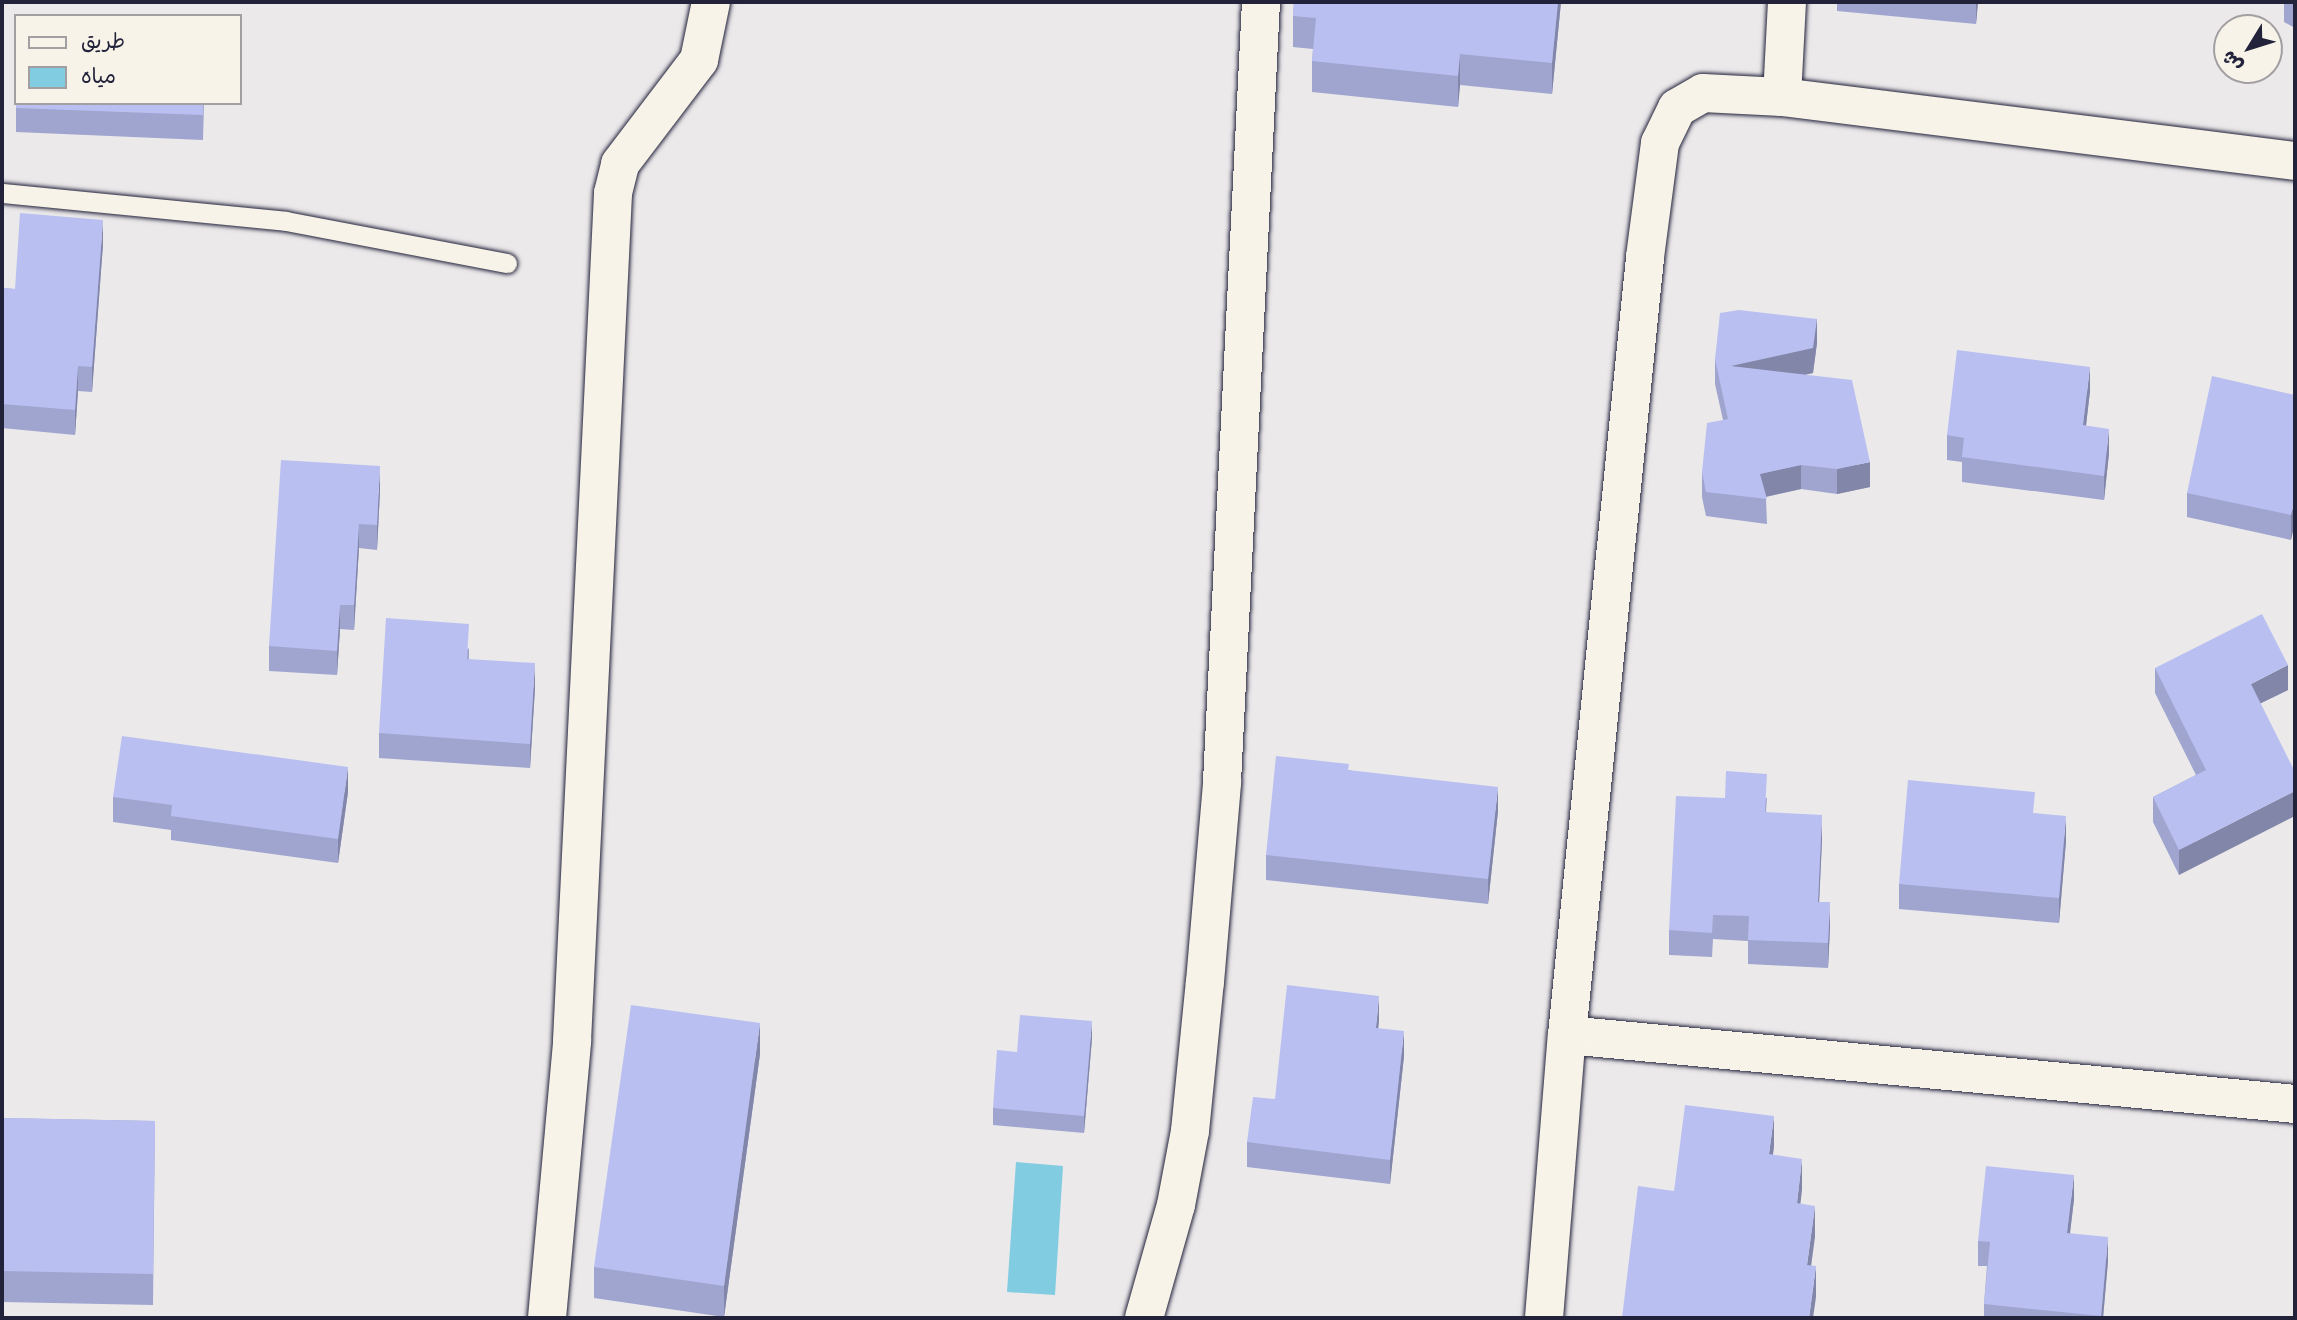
<!DOCTYPE html>
<html>
<head>
<meta charset="utf-8">
<style>
	body { margin:0 }
	#map { position:relative; width:2297px; height:1320px; overflow:hidden; background:#ebe9ea; font-family:"Architects Daughter","Playpen Sans Arabic",sans-serif }
	div>[style] { position:absolute }
	.water>* { inset:0; background:#82cce2 }
	.roads { filter:drop-shadow(0 0 2px #22223b) drop-shadow(0 0 2px #22223b) }
	.service>* { height:19px; margin:-9.5px; padding:0 9.5px; transform-origin:9.5px; border-radius:9.5px; background:#f7f3e8 }
	.minor>* { height:38px; margin:-19px; padding:0 19px; transform-origin:19px; border-radius:19px; background:#f7f3e8 }
	.wall>* { inset:0; background:#9fa5cf }
	.shaded-wall>* { inset:0; background:#8286a9 }
	.building>* { inset:0; background:#b9c0f1 }
	span { translate:-50% -50%; white-space:nowrap; text-align:center; line-height:1.15; -webkit-text-stroke:5px #f7f3e8; paint-order:stroke }
	.frame { position:absolute; inset:0; border:4px solid #22223b; pointer-events:none }
	.legend { position:absolute; left:14px; top:14px; width:228px; height:91px; box-sizing:border-box; background:#f7f3e8; border:2px solid #a29fa3; margin:0; padding:9px 12px; list-style:none; font-size:21px; color:#22223b }
	.legend li { display:flex; align-items:center; gap:14px; height:35px }
	.legend b { width:35px; border:2px solid #a29fa3 }
	.north { position:absolute; left:2213px; top:14px; width:70px; height:70px; box-sizing:border-box; background:#f7f3e8; border:2px solid #a29fa3; border-radius:50%; rotate:232deg; font-size:19px; font-weight:700; line-height:28px; text-align:center; color:#22223b }
	.north::after { content:''; display:block; margin:auto; width:24px; height:32px; background:#22223b; clip-path:polygon(50% 0,100% 100%,50% 72%,0 100%) }
</style>
</head>
<body>
<div id="map">
	<div class="water">
		<i style="clip-path:polygon(1016px 1162px,1063px 1166px,1055px 1295px,1007px 1292px)"></i>
	</div>
	<div class="roads">
		<div class="service">
			<i style="left:2px;top:193px;width:285px;rotate:5.6deg"></i>
			<i style="left:286px;top:221px;width:225px;rotate:10.8deg"></i>
		</div>
		<div class="minor">
			<i style="left:1782px;top:97px;width:95px;rotate:-87deg"></i>
			<i style="left:1567px;top:1035px;width:731px;rotate:5.41deg"></i>
			<i style="left:547px;top:1318px;width:278px;rotate:-84.8deg"></i>
			<i style="left:572px;top:1041px;width:849px;rotate:-87.23deg"></i>
			<i style="left:613px;top:193px;width:30px;rotate:-76deg"></i>
			<i style="left:620px;top:164px;width:131px;rotate:-52.8deg"></i>
			<i style="left:699px;top:60px;width:59px;rotate:-78.3deg"></i>
			<i style="left:1144px;top:1318px;width:117px;rotate:-74.2deg"></i>
			<i style="left:1176px;top:1205px;width:75px;rotate:-79.3deg"></i>
			<i style="left:1190px;top:1131px;width:150px;rotate:-84.3deg"></i>
			<i style="left:1205px;top:982px;width:201px;rotate:-85.1deg"></i>
			<i style="left:1222px;top:782px;width:781px;rotate:-87.14deg"></i>
			<i style="left:1544px;top:1318px;width:284px;rotate:-85.4deg"></i>
			<i style="left:1567px;top:1035px;width:782px;rotate:-84.27deg"></i>
			<i style="left:1645px;top:257px;width:115px;rotate:-82.5deg"></i>
			<i style="left:1660px;top:143px;width:39px;rotate:-64deg"></i>
			<i style="left:1677px;top:108px;width:30px;rotate:-30deg"></i>
			<i style="left:1703px;top:93px;width:79px;rotate:2.9deg"></i>
			<i style="left:1782px;top:97px;width:517px;rotate:7.11deg"></i>
		</div>
	</div>
	<div class="wall">
		<i style="clip-path:polygon(1294px 2px,1561px 2px,1552px 94px,1460px 85px,1458px 107px,1312px 92px,1312px 61px,1313px 49px,1293px 47px,1293px 16px)"></i>
		<i style="clip-path:polygon(1837px 2px,1978px 2px,1976px 24px,1837px 11px)"></i>
		<i style="clip-path:polygon(2284px 2px,2295px 2px,2295px 28px,2284px 22px)"></i>
		<i style="clip-path:polygon(16px 103px,204px 103px,203px 140px,16px 132px)"></i>
		<i style="clip-path:polygon(103px 244px,92px 392px,78px 391px,75px 435px,2px 428px,2px 288px,15px 289px)"></i>
		<i style="clip-path:polygon(1817px 343px,1813px 373px,1804px 375px,1870px 487px,1837px 494px,1801px 489px,1766px 497px,1767px 524px,1706px 516px,1702px 497px,1702px 472px,1723px 420px,1715px 384px,1715px 359px)"></i>
		<i style="clip-path:polygon(2090px 391px,2086px 426px,2109px 453px,2104px 500px,1962px 482px,1962px 462px,1947px 460px,1947px 435px)"></i>
		<i style="clip-path:polygon(2295px 395px,2291px 540px,2187px 517px,2187px 493px)"></i>
		<i style="clip-path:polygon(380px 491px,377px 550px,359px 548px,354px 630px,340px 629px,337px 675px,269px 671px,269px 646px)"></i>
		<i style="clip-path:polygon(469px 648px,469px 659px,535px 688px,530px 768px,379px 758px,379px 733px)"></i>
		<i style="clip-path:polygon(2155px 668px,2288px 690px,2261px 703px,2179px 875px,2153px 822px,2153px 797px,2196px 775px,2155px 693px)"></i>
		<i style="clip-path:polygon(1349px 770px,1498px 811px,1488px 904px,1266px 880px,1266px 855px)"></i>
		<i style="clip-path:polygon(348px 792px,338px 863px,171px 840px,171px 830px,113px 822px,113px 797px)"></i>
		<i style="clip-path:polygon(1725px 798px,1767px 798px,1766px 812px,1822px 840px,1819px 902px,1830px 927px,1828px 968px,1748px 964px,1748px 941px,1713px 939px,1712px 957px,1669px 955px,1669px 930px)"></i>
		<i style="clip-path:polygon(2035px 813px,2066px 841px,2059px 923px,1899px 909px,1899px 884px)"></i>
		<i style="clip-path:polygon(1379px 1020px,1378px 1028px,1404px 1056px,1390px 1184px,1247px 1167px,1247px 1142px,1275px 1099px)"></i>
		<i style="clip-path:polygon(1092px 1038px,1084px 1133px,993px 1125px,993px 1108px,1017px 1052px)"></i>
		<i style="clip-path:polygon(760px 1054px,724px 1317px,594px 1298px,594px 1267px)"></i>
		<i style="clip-path:polygon(2px 1118px,155px 1121px,153px 1305px,2px 1302px)"></i>
		<i style="clip-path:polygon(2074px 1199px,2070px 1233px,2108px 1261px,2103px 1318px,1984px 1318px,1984px 1304px,1987px 1266px,1978px 1266px,1978px 1241px)"></i>
	</div>
	<div class="shaded-wall">
		<i style="clip-path:polygon(1558px 2px,1561px 2px,1552px 94px,1552px 63px)"></i>
		<i style="clip-path:polygon(1976px 2px,1978px 2px,1976px 24px)"></i>
		<i style="clip-path:polygon(1460px 54px,1460px 85px,1458px 107px,1458px 76px)"></i>
		<i style="clip-path:polygon(103px 220px,103px 244px,92px 392px,92px 367px)"></i>
		<i style="clip-path:polygon(1817px 319px,1817px 343px,1813px 373px,1731px 391px,1731px 366px)"></i>
		<i style="clip-path:polygon(78px 366px,78px 391px,75px 435px,75px 410px)"></i>
		<i style="clip-path:polygon(2090px 367px,2090px 391px,2083px 450px,2083px 425px)"></i>
		<i style="clip-path:polygon(2109px 429px,2109px 453px,2104px 500px,2104px 476px)"></i>
		<i style="clip-path:polygon(1870px 462px,1870px 487px,1837px 494px,1837px 469px)"></i>
		<i style="clip-path:polygon(1801px 465px,1801px 489px,1760px 498px,1760px 474px)"></i>
		<i style="clip-path:polygon(380px 466px,380px 491px,377px 550px,377px 525px)"></i>
		<i style="clip-path:polygon(2295px 498px,2295px 523px,2291px 540px,2291px 515px)"></i>
		<i style="clip-path:polygon(359px 524px,359px 548px,354px 630px,354px 605px)"></i>
		<i style="clip-path:polygon(340px 605px,340px 629px,337px 675px,337px 651px)"></i>
		<i style="clip-path:polygon(535px 663px,535px 688px,530px 768px,530px 744px)"></i>
		<i style="clip-path:polygon(2288px 665px,2288px 690px,2251px 708px,2251px 684px)"></i>
		<i style="clip-path:polygon(348px 767px,348px 792px,338px 863px,338px 839px)"></i>
		<i style="clip-path:polygon(1498px 787px,1498px 811px,1488px 904px,1488px 879px)"></i>
		<i style="clip-path:polygon(2295px 791px,2295px 816px,2179px 875px,2179px 850px)"></i>
		<i style="clip-path:polygon(1822px 815px,1822px 840px,1818px 927px,1818px 902px)"></i>
		<i style="clip-path:polygon(2066px 816px,2066px 841px,2059px 923px,2059px 898px)"></i>
		<i style="clip-path:polygon(1830px 902px,1830px 927px,1828px 968px,1828px 943px)"></i>
		<i style="clip-path:polygon(1379px 996px,1379px 1020px,1376px 1052px,1376px 1028px)"></i>
		<i style="clip-path:polygon(1092px 1021px,1092px 1038px,1084px 1133px,1084px 1116px)"></i>
		<i style="clip-path:polygon(760px 1023px,760px 1054px,724px 1317px,724px 1286px)"></i>
		<i style="clip-path:polygon(1404px 1031px,1404px 1056px,1390px 1184px,1390px 1160px)"></i>
		<i style="clip-path:polygon(1774px 1116px,1774px 1147px,1769px 1185px,1769px 1154px)"></i>
		<i style="clip-path:polygon(1802px 1159px,1802px 1190px,1797px 1234px,1797px 1203px)"></i>
		<i style="clip-path:polygon(2074px 1175px,2074px 1199px,2067px 1258px,2067px 1233px)"></i>
		<i style="clip-path:polygon(1815px 1206px,1815px 1237px,1807px 1296px,1807px 1265px)"></i>
		<i style="clip-path:polygon(2108px 1237px,2108px 1261px,2103px 1318px,2101px 1318px)"></i>
		<i style="clip-path:polygon(1816px 1266px,1816px 1297px,1813px 1318px,1809px 1318px)"></i>
	</div>
	<div class="building">
		<i style="clip-path:polygon(1294px 2px,1558px 2px,1552px 63px,1460px 54px,1458px 76px,1312px 61px,1316px 18px,1293px 16px)"></i>
		<i style="clip-path:polygon(16px 103px,203px 103px,203px 115px,16px 108px)"></i>
		<i style="clip-path:polygon(20px 213px,103px 220px,92px 367px,78px 366px,75px 410px,2px 404px,2px 288px,15px 289px)"></i>
		<i style="clip-path:polygon(1739px 310px,1817px 319px,1813px 348px,1731px 366px,1852px 380px,1870px 462px,1837px 469px,1801px 465px,1760px 474px,1767px 499px,1706px 492px,1702px 472px,1707px 423px,1728px 419px,1715px 359px,1720px 313px)"></i>
		<i style="clip-path:polygon(1957px 350px,2090px 367px,2083px 425px,2109px 429px,2104px 476px,1962px 457px,1964px 438px,1947px 435px)"></i>
		<i style="clip-path:polygon(2212px 376px,2295px 395px,2295px 498px,2291px 515px,2187px 493px)"></i>
		<i style="clip-path:polygon(281px 460px,380px 466px,377px 525px,359px 524px,354px 605px,340px 605px,337px 651px,269px 646px)"></i>
		<i style="clip-path:polygon(2262px 614px,2288px 665px,2251px 684px,2295px 772px,2295px 791px,2179px 850px,2153px 797px,2206px 770px,2155px 668px)"></i>
		<i style="clip-path:polygon(386px 618px,469px 624px,467px 659px,535px 663px,530px 744px,379px 733px)"></i>
		<i style="clip-path:polygon(122px 736px,348px 767px,338px 839px,171px 816px,172px 805px,113px 797px)"></i>
		<i style="clip-path:polygon(1276px 756px,1349px 764px,1348px 770px,1498px 787px,1488px 879px,1266px 855px)"></i>
		<i style="clip-path:polygon(1726px 771px,1767px 774px,1765px 812px,1822px 815px,1818px 902px,1830px 902px,1828px 943px,1748px 940px,1749px 916px,1713px 915px,1712px 933px,1669px 930px,1676px 796px,1725px 798px)"></i>
		<i style="clip-path:polygon(1908px 780px,2035px 792px,2033px 813px,2066px 816px,2059px 898px,1899px 884px)"></i>
		<i style="clip-path:polygon(1287px 985px,1379px 996px,1376px 1028px,1404px 1031px,1390px 1160px,1247px 1142px,1253px 1097px,1275px 1099px)"></i>
		<i style="clip-path:polygon(631px 1005px,760px 1023px,724px 1286px,594px 1267px)"></i>
		<i style="clip-path:polygon(1020px 1015px,1092px 1021px,1084px 1116px,993px 1108px,997px 1050px,1017px 1052px)"></i>
		<i style="clip-path:polygon(1685px 1105px,1774px 1116px,1769px 1154px,1802px 1159px,1797px 1203px,1815px 1206px,1807px 1265px,1816px 1266px,1809px 1318px,1622px 1318px,1638px 1186px,1674px 1191px)"></i>
		<i style="clip-path:polygon(2px 1118px,155px 1121px,153px 1274px,2px 1271px)"></i>
		<i style="clip-path:polygon(1986px 1166px,2074px 1175px,2067px 1233px,2108px 1237px,2101px 1316px,1984px 1304px,1990px 1242px,1978px 1241px)"></i>
	</div>
	<div class="frame"></div>
	<ul class="legend">
	<li><b style="height:9px;background:#f7f3e8"></b>طريق</li>
	<li><b style="height:19px;background:#82cce2"></b>مياه</li>
	</ul>
	<div class="north">ش</div>
</div>
</body>
</html>
